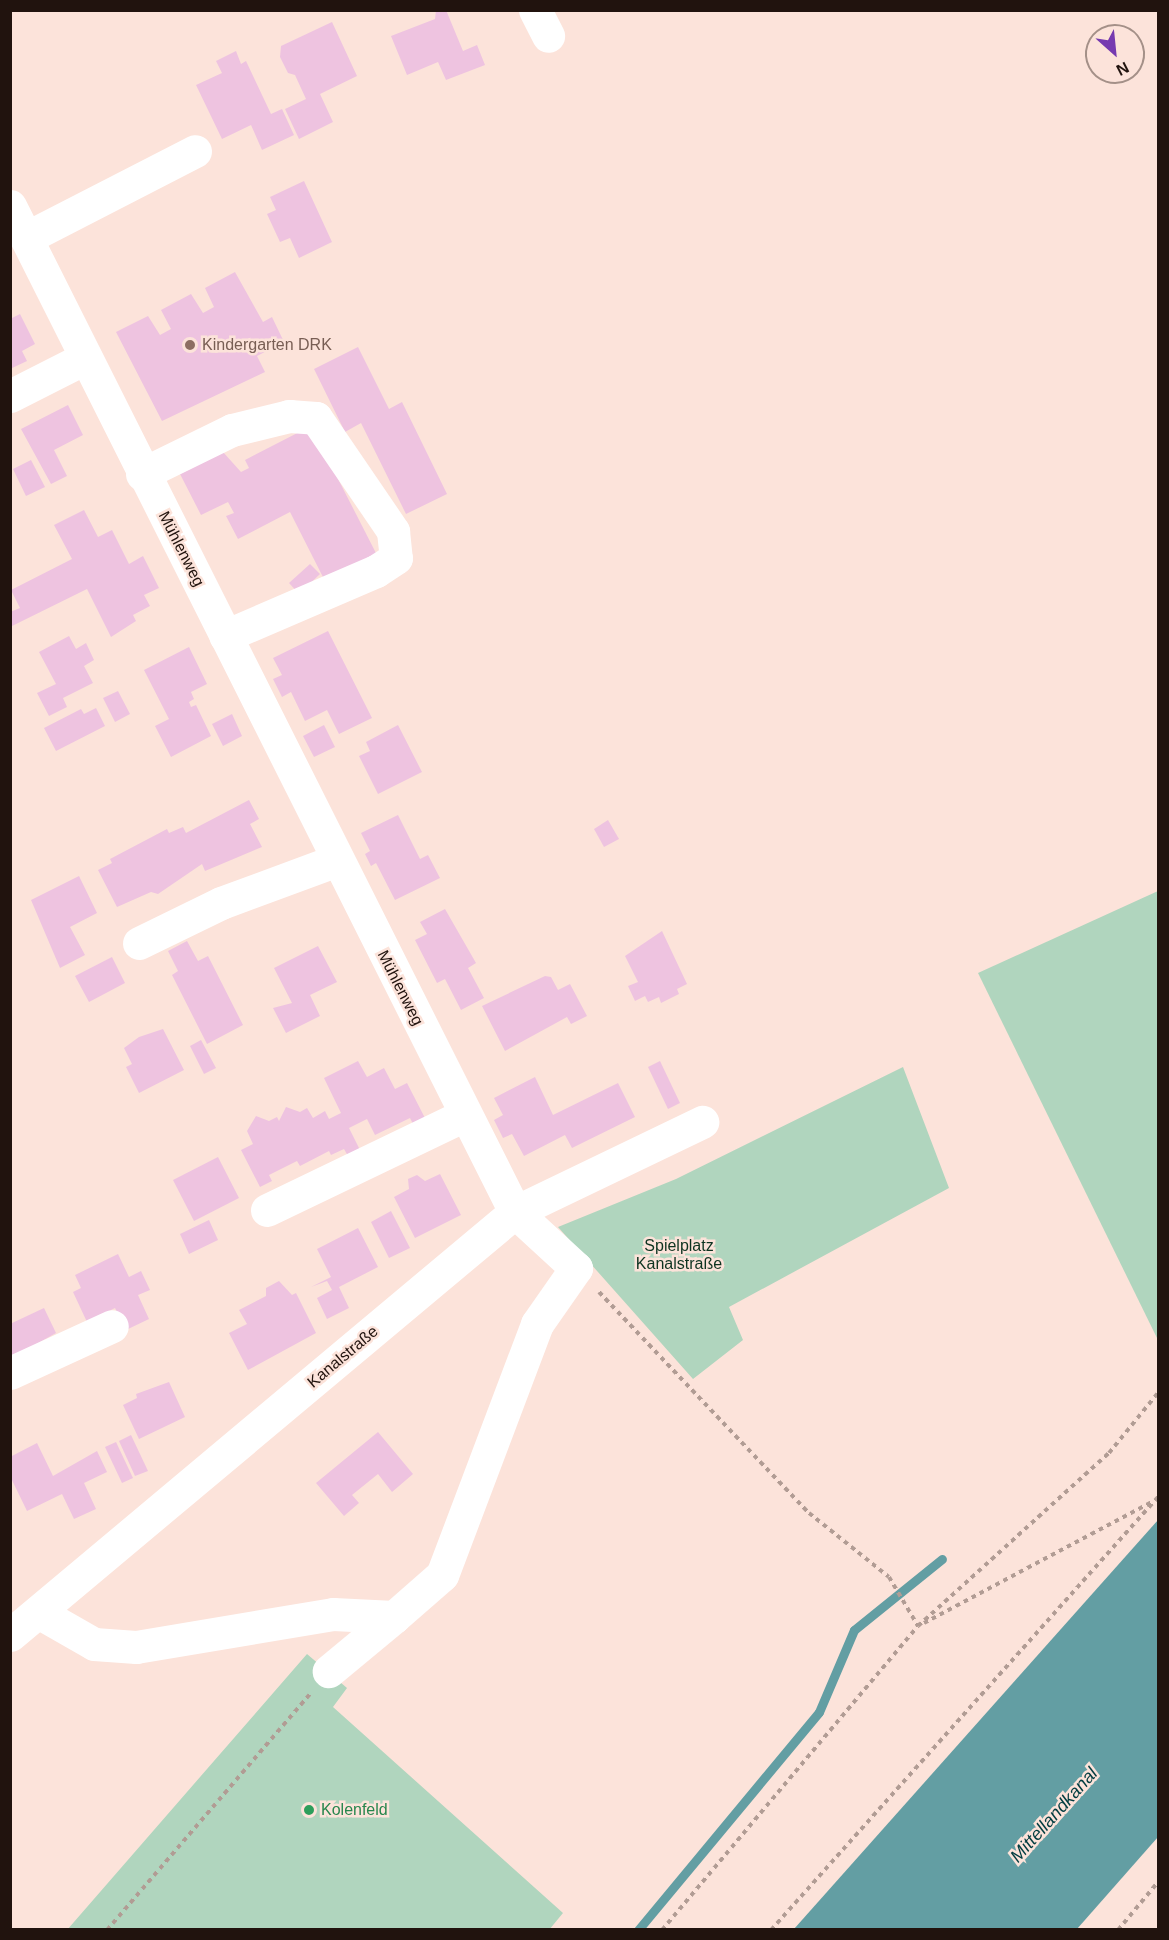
<!DOCTYPE html>
<html>
<head>
<meta charset="utf-8">
<style>
	body { margin:0 }
	#map { position:relative; width:1169px; height:1940px; overflow:hidden; background:#fce3da; font-family:Helvetica,sans-serif }
	div>[style] { position:absolute }
	.green>* { inset:0; background:#b0d5be }
	.water>* { inset:0; background:#639ea3 }
	.stream>* { height:9px; margin:-4.5px; padding:0 4.5px; transform-origin:4.5px; border-radius:4.5px; background:#639ea3 }
	.building>* { inset:0; background:#eec3e0 }
	.path>* { height:4px; margin-top:-2px; transform-origin:0; background:repeating-linear-gradient(90deg,#b19c94 0 4.5px,transparent 0 9px) }
	.minor>* { height:33px; margin:-16.5px; padding:0 16.5px; transform-origin:16.5px; border-radius:16.5px; background:#fff }
	.dots>* { width:16px; height:16px; translate:-50% -50%; box-sizing:border-box; border:3px solid #fce3da; border-radius:50% }
	span { translate:-50% -50%; white-space:nowrap; text-align:center; line-height:1.15; -webkit-text-stroke:5px #fce3da; paint-order:stroke }
	.education-label { font-size:16px; color:#785e54 }
	.left { translate:0 -50%; text-align:left }
	.street-label { font-size:16px; color:#21130e }
	.park-label { font-size:16px; color:#0d3320 }
	.leisure-label { font-size:16px; color:#27864d }
	.water-label { font-size:18px; color:#003c40; font-style:italic }
	.frame { position:absolute; inset:0; border:12px solid #21130e; pointer-events:none }
	.north { position:absolute; left:1085px; top:24px; width:60px; height:60px; box-sizing:border-box; background:#fce3da; border:2px solid #a49088; border-radius:50%; rotate:153deg; font-size:16px; font-weight:700; line-height:24px; text-align:center; color:#21130e }
	.north::after { content:''; display:block; margin:auto; width:21px; height:27px; background:#763ab0; clip-path:polygon(50% 0,100% 100%,50% 72%,0 100%) }
</style>
</head>
<body>
<div id="map">
	<div class="green">
		<i style="clip-path:polygon(1158px 891px,1158px 1336px,1157px 1338px,978px 973px)"></i>
		<i style="clip-path:polygon(903px 1067px,949px 1188px,729px 1307px,743px 1340px,693px 1379px,558px 1227px,676px 1179px)"></i>
		<i style="clip-path:polygon(307px 1654px,347px 1688px,333px 1707px,563px 1913px,549px 1930px,67px 1930px)"></i>
	</div>
	<div class="water">
		<i style="clip-path:polygon(1158px 1520px,1158px 1837px,1077px 1929px,794px 1929px)"></i>
	</div>
	<div class="stream">
		<i style="left:638px;top:1930px;width:283px;rotate:-50.3deg"></i>
		<i style="left:819px;top:1712px;width:89px;rotate:-66.9deg"></i>
		<i style="left:854px;top:1630px;width:113px;rotate:-38.9deg"></i>
	</div>
	<div class="building">
		<i style="clip-path:polygon(436px 10px,446px 10px,463px 51px,477px 45px,485px 65px,446px 80px,438px 62px,407px 75px,391px 36px,435px 19px)"></i>
		<i style="clip-path:polygon(332px 22px,357px 76px,320px 94px,333px 122px,299px 139px,285px 109px,306px 99px,295px 75px,288px 73px,280px 57px,281px 46px)"></i>
		<i style="clip-path:polygon(236px 51px,241px 64px,246px 61px,271px 114px,282px 109px,294px 135px,262px 150px,251px 125px,222px 139px,196px 85px,222px 73px,216px 61px)"></i>
		<i style="clip-path:polygon(304px 181px,332px 242px,299px 258px,290px 238px,280px 242px,267px 214px,276px 210px,270px 197px)"></i>
		<i style="clip-path:polygon(235px 272px,263px 322px,272px 317px,284px 342px,257px 356px,265px 372px,162px 421px,116px 332px,148px 316px,160px 335px,171px 329px,161px 310px,191px 294px,203px 313px,214px 307px,205px 288px)"></i>
		<i style="clip-path:polygon(20px 314px,35px 344px,22px 351px,27px 361px,10px 369px,10px 319px)"></i>
		<i style="clip-path:polygon(358px 347px,389px 409px,402px 402px,447px 494px,406px 514px,361px 423px,345px 432px,314px 369px)"></i>
		<i style="clip-path:polygon(68px 405px,83px 435px,54px 450px,67px 476px,51px 484px,21px 429px)"></i>
		<i style="clip-path:polygon(311px 426px,379px 559px,327px 585px,290px 512px,238px 539px,226px 516px,234px 513px,228px 502px,201px 515px,180px 474px,223px 452px,241px 472px,249px 468px,245px 460px)"></i>
		<i style="clip-path:polygon(31px 460px,45px 487px,26px 496px,13px 469px)"></i>
		<i style="clip-path:polygon(84px 510px,98px 537px,112px 530px,129px 564px,143px 556px,159px 588px,144px 595px,150px 606px,133px 615px,136px 621px,111px 637px,87px 589px,10px 627px,10px 612px,20px 608px,11px 590px,72px 559px,54px 525px)"></i>
		<i style="clip-path:polygon(310px 564px,320px 574px,299px 594px,289px 583px)"></i>
		<i style="clip-path:polygon(328px 631px,372px 718px,339px 734px,327px 710px,305px 721px,291px 692px,282px 697px,273px 679px,282px 675px,273px 658px)"></i>
		<i style="clip-path:polygon(69px 636px,76px 649px,86px 643px,94px 660px,84px 666px,93px 683px,63px 698px,67px 707px,49px 716px,37px 693px,56px 684px,39px 652px)"></i>
		<i style="clip-path:polygon(189px 647px,207px 684px,191px 692px,194px 699px,189px 702px,191px 707px,196px 705px,211px 736px,171px 757px,155px 726px,169px 719px,144px 670px)"></i>
		<i style="clip-path:polygon(118px 691px,130px 714px,115px 722px,103px 698px)"></i>
		<i style="clip-path:polygon(96px 708px,105px 726px,56px 751px,44px 728px,81px 709px,84px 714px)"></i>
		<i style="clip-path:polygon(232px 714px,242px 736px,223px 746px,212px 724px)"></i>
		<i style="clip-path:polygon(324px 725px,335px 747px,314px 757px,303px 736px)"></i>
		<i style="clip-path:polygon(398px 725px,422px 772px,378px 794px,359px 756px,370px 751px,366px 742px)"></i>
		<i style="clip-path:polygon(249px 800px,259px 819px,250px 824px,262px 847px,205px 871px,202px 864px,158px 894px,151px 892px,117px 907px,98px 870px,112px 863px,110px 859px,167px 829px,169px 833px,183px 827px,186px 833px)"></i>
		<i style="clip-path:polygon(398px 815px,420px 859px,428px 855px,440px 878px,395px 900px,376px 863px,371px 866px,365px 854px,370px 851px,361px 833px)"></i>
		<i style="clip-path:polygon(608px 820px,619px 839px,604px 847px,594px 829px)"></i>
		<i style="clip-path:polygon(79px 876px,97px 913px,70px 927px,85px 955px,60px 968px,31px 900px)"></i>
		<i style="clip-path:polygon(445px 909px,476px 963px,468px 968px,484px 998px,461px 1010px,445px 979px,437px 983px,415px 940px,427px 934px,420px 922px)"></i>
		<i style="clip-path:polygon(662px 931px,687px 984px,677px 989px,679px 994px,661px 1003px,659px 997px,648px 1002px,645px 996px,635px 1001px,628px 986px,638px 982px,625px 956px)"></i>
		<i style="clip-path:polygon(187px 941px,198px 961px,208px 956px,243px 1025px,207px 1044px,172px 975px,178px 971px,168px 951px)"></i>
		<i style="clip-path:polygon(318px 946px,337px 982px,310px 995px,320px 1016px,286px 1033px,273px 1008px,292px 1003px,274px 968px)"></i>
		<i style="clip-path:polygon(112px 957px,125px 983px,89px 1002px,75px 976px)"></i>
		<i style="clip-path:polygon(545px 976px,551px 977px,558px 990px,570px 984px,587px 1016px,571px 1024px,567px 1017px,505px 1051px,482px 1006px)"></i>
		<i style="clip-path:polygon(163px 1029px,184px 1070px,139px 1093px,126px 1067px,132px 1064px,124px 1048px,139px 1037px)"></i>
		<i style="clip-path:polygon(201px 1040px,216px 1068px,204px 1074px,190px 1046px)"></i>
		<i style="clip-path:polygon(358px 1061px,367px 1077px,384px 1068px,395px 1089px,407px 1083px,426px 1120px,414px 1126px,410px 1118px,375px 1135px,367px 1119px,349px 1128px,360px 1150px,348px 1156px,344px 1149px,331px 1155px,329px 1151px,300px 1166px,297px 1161px,269px 1175px,272px 1181px,260px 1187px,241px 1150px,253px 1144px,247px 1131px,256px 1116px,269px 1121px,277px 1117px,279px 1121px,286px 1107px,300px 1112px,307px 1108px,313px 1118px,325px 1111px,329px 1119px,341px 1113px,324px 1078px)"></i>
		<i style="clip-path:polygon(660px 1061px,680px 1103px,668px 1109px,648px 1067px)"></i>
		<i style="clip-path:polygon(535px 1077px,553px 1115px,618px 1083px,635px 1117px,572px 1148px,565px 1135px,524px 1156px,512px 1134px,503px 1138px,494px 1120px,503px 1115px,494px 1098px)"></i>
		<i style="clip-path:polygon(218px 1157px,239px 1198px,194px 1221px,173px 1180px)"></i>
		<i style="clip-path:polygon(440px 1174px,461px 1215px,415px 1238px,394px 1197px,409px 1189px,408px 1179px,417px 1175px,425px 1181px)"></i>
		<i style="clip-path:polygon(391px 1211px,410px 1248px,389px 1258px,371px 1222px)"></i>
		<i style="clip-path:polygon(209px 1220px,218px 1240px,189px 1254px,180px 1234px)"></i>
		<i style="clip-path:polygon(358px 1228px,378px 1267px,339px 1287px,349px 1308px,327px 1319px,317px 1298px,332px 1290px,327px 1281px,311px 1287px,331px 1277px,317px 1249px)"></i>
		<i style="clip-path:polygon(118px 1254px,129px 1277px,141px 1271px,150px 1290px,138px 1295px,149px 1319px,126px 1330px,115px 1308px,87px 1322px,73px 1292px,81px 1288px,75px 1275px)"></i>
		<i style="clip-path:polygon(279px 1281px,292px 1295px,296px 1293px,316px 1333px,248px 1370px,229px 1333px,247px 1324px,239px 1310px,266px 1296px,266px 1288px)"></i>
		<i style="clip-path:polygon(44px 1308px,56px 1333px,10px 1359px,10px 1324px)"></i>
		<i style="clip-path:polygon(169px 1382px,185px 1417px,139px 1439px,123px 1405px,137px 1398px,136px 1394px)"></i>
		<i style="clip-path:polygon(378px 1432px,413px 1474px,392px 1492px,378px 1474px,352px 1495px,359px 1503px,344px 1516px,316px 1483px)"></i>
		<i style="clip-path:polygon(131px 1435px,148px 1471px,135px 1476px,119px 1441px)"></i>
		<i style="clip-path:polygon(116px 1442px,133px 1478px,122px 1483px,105px 1447px)"></i>
		<i style="clip-path:polygon(37px 1443px,53px 1476px,97px 1451px,107px 1472px,84px 1483px,96px 1509px,74px 1519px,62px 1494px,27px 1511px,10px 1476px,10px 1457px)"></i>
	</div>
	<div class="path">
		<i style="left:599px;top:1292px;width:305px;rotate:46.5deg"></i>
		<i style="left:809px;top:1513px;width:102px;rotate:38.7deg"></i>
		<i style="left:889px;top:1577px;width:57px;rotate:59.4deg"></i>
		<i style="left:924px;top:1623px;width:259px;rotate:-28deg"></i>
		<i style="left:107px;top:1930px;width:311px;rotate:-49.3deg"></i>
		<i style="left:662px;top:1930px;width:397px;rotate:-49.9deg"></i>
		<i style="left:918px;top:1626px;width:258px;rotate:-42.2deg"></i>
		<i style="left:1109px;top:1453px;width:77px;rotate:-50.8deg"></i>
		<i style="left:771px;top:1930px;width:581px;rotate:-48.21deg"></i>
		<i style="left:1118px;top:1930px;width:62px;rotate:-50.2deg"></i>
	</div>
	<div class="minor">
		<i style="left:535px;top:10px;width:29px;rotate:63deg"></i>
		<i style="left:10px;top:206px;width:1126px;rotate:63.34deg"></i>
		<i style="left:515px;top:1212px;width:83px;rotate:42.6deg"></i>
		<i style="left:576px;top:1268px;width:68px;rotate:124.9deg"></i>
		<i style="left:537px;top:1324px;width:268px;rotate:110.7deg"></i>
		<i style="left:442px;top:1575px;width:64px;rotate:138.8deg"></i>
		<i style="left:26px;top:238px;width:190px;rotate:-27.2deg"></i>
		<i style="left:10px;top:396px;width:84px;rotate:-26.9deg"></i>
		<i style="left:142px;top:474px;width:100px;rotate:-26.1deg"></i>
		<i style="left:232px;top:430px;width:59px;rotate:-13.8deg"></i>
		<i style="left:289px;top:416px;width:27px;rotate:4deg"></i>
		<i style="left:316px;top:418px;width:137px;rotate:55.7deg"></i>
		<i style="left:393px;top:531px;width:27px;rotate:84deg"></i>
		<i style="left:396px;top:558px;width:24px;rotate:147deg"></i>
		<i style="left:376px;top:571px;width:164px;rotate:156.7deg"></i>
		<i style="left:139px;top:943px;width:91px;rotate:-26deg"></i>
		<i style="left:221px;top:903px;width:124px;rotate:-20.3deg"></i>
		<i style="left:267px;top:1210px;width:219px;rotate:-25.7deg"></i>
		<i style="left:10px;top:1373px;width:112px;rotate:-24.7deg"></i>
		<i style="left:38px;top:1612px;width:64px;rotate:29.7deg"></i>
		<i style="left:94px;top:1644px;width:42px;rotate:4.1deg"></i>
		<i style="left:136px;top:1647px;width:200px;rotate:-9.5deg"></i>
		<i style="left:333px;top:1614px;width:61px;rotate:2.8deg"></i>
		<i style="left:394px;top:1617px;width:85px;rotate:140.3deg"></i>
		<i style="left:10px;top:1635px;width:659px;rotate:-39.95deg"></i>
		<i style="left:515px;top:1212px;width:208px;rotate:-25.7deg"></i>
	</div>
	<div class="dots">
		<i style="left:190px;top:345px;background:#8d6e63"></i>
		<i style="left:309px;top:1810px;background:#2e9e5b"></i>
	</div>
	<div class="education-label">
		<span class="left" style="left:202px;top:345px">Kindergarten DRK</span>
	</div>
	<div class="street-label">
		<span style="left:181px;top:549px;rotate:63deg">Mühlenweg</span>
		<span style="left:400px;top:988px;rotate:63deg">Mühlenweg</span>
		<span style="left:343px;top:1357px;rotate:-40deg">Kanalstraße</span>
	</div>
	<div class="park-label">
		<span style="left:679px;top:1255px">Spielplatz<br>Kanalstraße</span>
	</div>
	<div class="leisure-label">
		<span class="left" style="left:321px;top:1810px">Kolenfeld</span>
	</div>
	<div class="water-label">
		<span style="left:1054px;top:1815px;rotate:-48deg">Mittellandkanal</span>
	</div>
	<div class="frame"></div>
	<div class="north">N</div>
</div>
</body>
</html>
